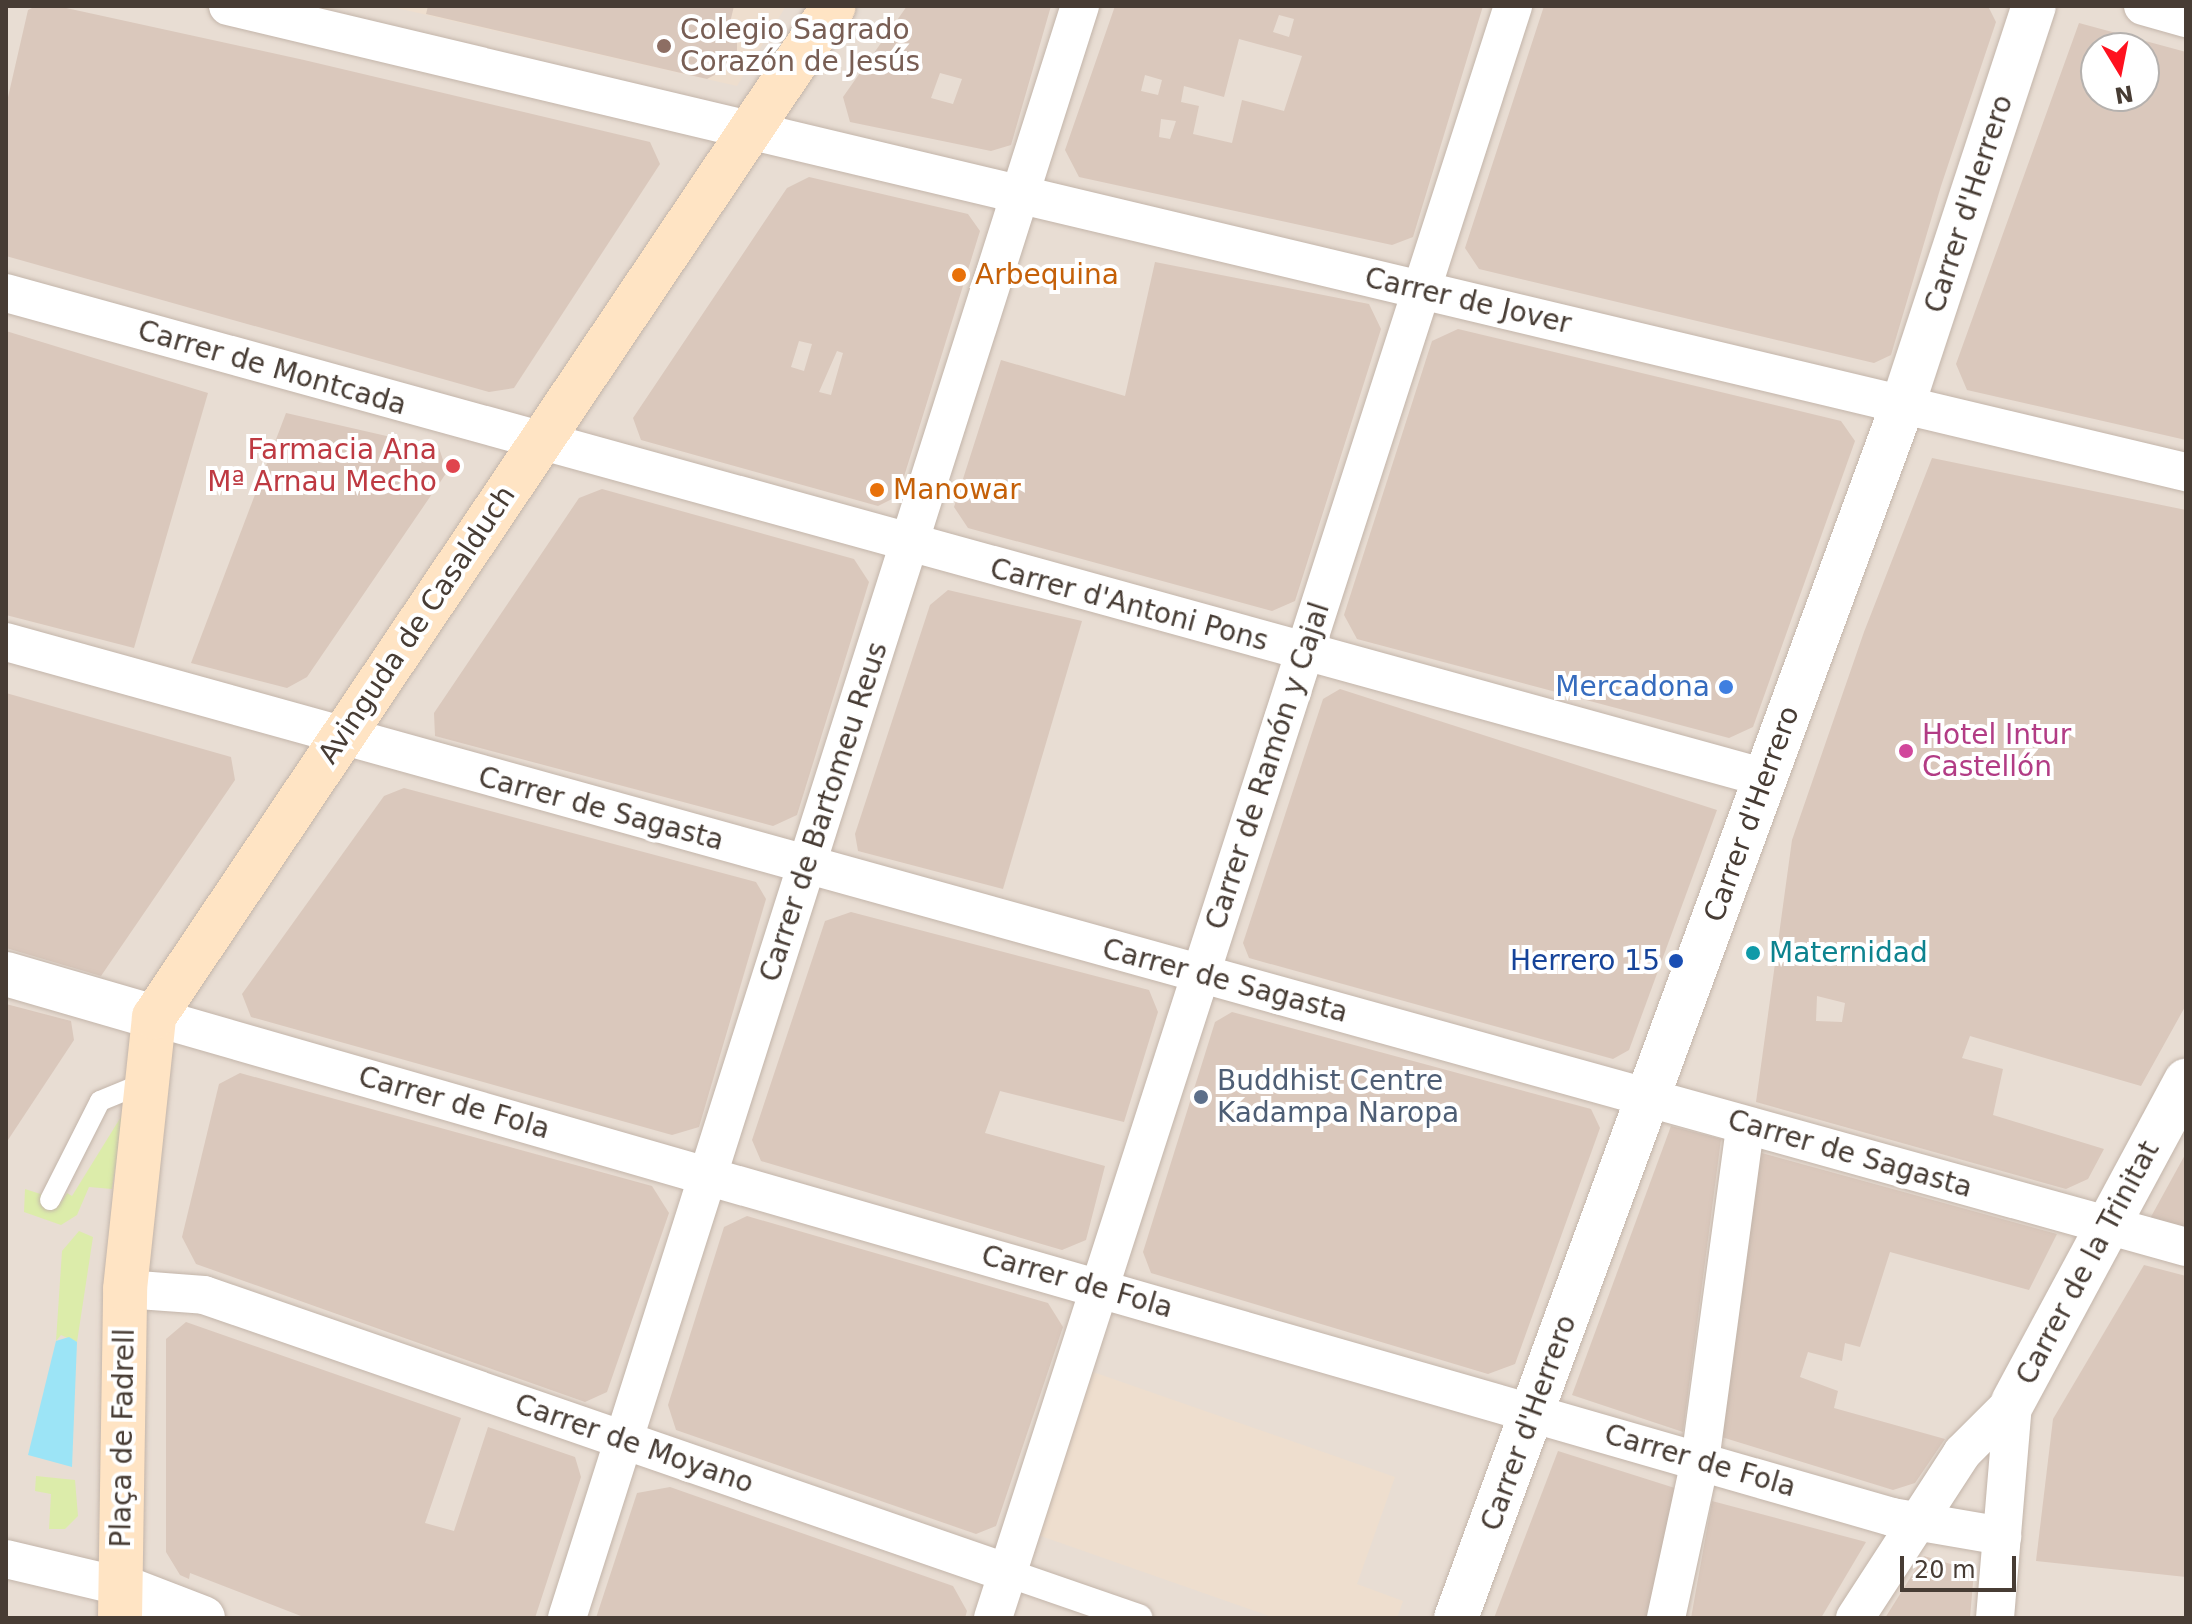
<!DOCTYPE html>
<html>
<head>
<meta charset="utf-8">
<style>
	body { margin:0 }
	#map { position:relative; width:2192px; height:1624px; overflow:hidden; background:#f4ece5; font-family:"DejaVu Sans",sans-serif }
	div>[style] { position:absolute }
	.residential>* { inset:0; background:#e8ddd3 }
	.education>* { inset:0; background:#eedece }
	.green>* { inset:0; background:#dcecaa }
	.water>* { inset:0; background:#9ce4f6 }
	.building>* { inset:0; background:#dac8bc }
	.roads { filter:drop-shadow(0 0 2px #c3b5aa) drop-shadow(0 0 2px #c3b5aa) }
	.service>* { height:20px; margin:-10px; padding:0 10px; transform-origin:10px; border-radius:10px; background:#fff }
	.pedestrian>* { height:28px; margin:-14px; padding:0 14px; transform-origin:14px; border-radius:14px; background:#fff }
	.minor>* { height:38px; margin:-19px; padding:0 19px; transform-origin:19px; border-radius:19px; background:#fff }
	.tertiary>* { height:44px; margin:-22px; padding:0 22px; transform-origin:22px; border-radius:22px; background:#fff }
	.secondary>* { height:44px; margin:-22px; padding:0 22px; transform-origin:22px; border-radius:22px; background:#ffe4c4 }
	.dots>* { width:22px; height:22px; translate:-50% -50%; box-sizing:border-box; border:4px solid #fff; border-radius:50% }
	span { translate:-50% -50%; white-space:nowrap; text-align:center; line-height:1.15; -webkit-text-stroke:8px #fff; paint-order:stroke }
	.education-label { font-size:28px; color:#785e54 }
	.left { translate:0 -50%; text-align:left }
	.street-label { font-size:28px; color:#473c34 }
	.food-label { font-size:28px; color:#c56008 }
	.health-label { font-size:28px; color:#be3a42 }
	.right { translate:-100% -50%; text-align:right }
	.shop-label { font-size:28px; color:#366cbe }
	.hotel-label { font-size:28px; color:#b23c85 }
	.culture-label { font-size:28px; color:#0d838f }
	.transit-label { font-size:28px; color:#164399 }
	.service-label { font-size:28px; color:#4e5e75 }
	.frame { position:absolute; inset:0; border:8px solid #473c34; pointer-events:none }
	.north { position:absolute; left:2080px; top:32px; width:80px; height:80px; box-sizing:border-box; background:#fff; border:2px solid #b5b1ae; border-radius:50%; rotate:170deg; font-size:22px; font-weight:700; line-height:32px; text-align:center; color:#473c34 }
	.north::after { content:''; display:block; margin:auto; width:28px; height:36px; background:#ff111f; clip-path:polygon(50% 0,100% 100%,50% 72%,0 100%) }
	.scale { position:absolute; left:1900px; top:1556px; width:116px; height:36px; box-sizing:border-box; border:4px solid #473c34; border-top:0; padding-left:10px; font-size:24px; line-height:28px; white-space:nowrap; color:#473c34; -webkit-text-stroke:6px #fff; paint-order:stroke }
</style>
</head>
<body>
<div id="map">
	<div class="residential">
		<i style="clip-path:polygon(evenodd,6px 6px,2186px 6px,2186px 1618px,6px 1618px,6px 6px,2096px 48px,2144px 48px,2144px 96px,2096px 96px,2096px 48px)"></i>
	</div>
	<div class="education">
		<i style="clip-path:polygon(388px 6px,786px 6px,737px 86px)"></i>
		<i style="clip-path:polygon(1093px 1372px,1395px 1477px,1357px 1584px,1403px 1601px,1397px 1618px,1275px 1618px,1035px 1534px)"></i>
	</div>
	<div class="green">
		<i style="clip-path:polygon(124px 1112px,112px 1189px,89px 1187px,77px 1215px,61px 1225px,24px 1212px,25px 1189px,62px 1201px,67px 1193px,72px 1196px)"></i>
		<i style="clip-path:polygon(79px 1231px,93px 1237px,77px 1342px,61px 1335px,56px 1341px,62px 1251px)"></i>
		<i style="clip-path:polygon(36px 1476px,75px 1480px,78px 1516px,65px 1529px,49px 1529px,51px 1494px,35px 1491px)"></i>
	</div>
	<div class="water">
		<i style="clip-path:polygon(69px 1337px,77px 1342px,72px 1467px,28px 1455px,56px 1341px)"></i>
	</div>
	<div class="building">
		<i style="clip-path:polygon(36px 6px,57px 6px,304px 60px,650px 142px,660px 164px,514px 388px,489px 392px,6px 256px,6px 106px,28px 10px)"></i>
		<i style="clip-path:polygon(428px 6px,734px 6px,727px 35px,737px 36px,737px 53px,720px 72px,707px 79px,426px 14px)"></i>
		<i style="clip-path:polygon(evenodd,907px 6px,1051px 6px,1011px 145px,991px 151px,850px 122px,843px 97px,907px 6px,940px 73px,962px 79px,953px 104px,931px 98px,940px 73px)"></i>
		<i style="clip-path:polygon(evenodd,1115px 6px,1483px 6px,1413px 237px,1392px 245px,1079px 177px,1065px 150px,1115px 6px,1279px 15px,1294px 19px,1289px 37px,1273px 32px,1279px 15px,1115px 6px,1239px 39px,1302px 56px,1284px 111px,1242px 100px,1232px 143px,1193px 134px,1199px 106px,1181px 102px,1184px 86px,1224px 97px,1239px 39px,1115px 6px,1145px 75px,1162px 80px,1158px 95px,1141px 91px,1145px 75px,1115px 6px,1161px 119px,1176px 121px,1170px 139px,1159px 137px,1161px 119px)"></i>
		<i style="clip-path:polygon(1544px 6px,1988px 6px,1996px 22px,1941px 186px,1891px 355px,1874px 363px,1479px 269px,1465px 248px)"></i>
		<i style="clip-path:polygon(evenodd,2079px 23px,2186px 52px,2186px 440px,1967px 390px,1956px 364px,2079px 23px,2096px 48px,2144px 48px,2144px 96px,2096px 96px,2096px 48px)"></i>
		<i style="clip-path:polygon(evenodd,809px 177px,968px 214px,980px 231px,898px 496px,878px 506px,641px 440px,633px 418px,787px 188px,809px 177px,799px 341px,812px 344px,804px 371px,791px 367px,799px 341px,809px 177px,837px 351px,843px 353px,831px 395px,819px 392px,837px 351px)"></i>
		<i style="clip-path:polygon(1155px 262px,1369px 304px,1381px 329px,1295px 601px,1272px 611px,968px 528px,954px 507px,1001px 360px,1125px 396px)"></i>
		<i style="clip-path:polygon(1458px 329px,1841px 421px,1855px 441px,1753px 727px,1729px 738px,1357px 639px,1344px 615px,1432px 341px)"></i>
		<i style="clip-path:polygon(6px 331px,208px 393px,134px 648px,6px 615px)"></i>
		<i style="clip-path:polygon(286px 413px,439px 448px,447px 472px,307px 677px,287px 688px,191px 663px)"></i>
		<i style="clip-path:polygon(evenodd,1932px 458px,2186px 510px,2186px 1005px,2141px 1086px,1970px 1036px,1962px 1058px,2003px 1069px,1993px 1115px,2104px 1149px,2088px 1179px,2066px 1189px,1756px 1102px,1792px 840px,1864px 632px,1932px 458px,1817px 996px,1845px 1003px,1842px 1022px,1816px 1021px,1817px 996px)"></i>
		<i style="clip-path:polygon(602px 489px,854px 559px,869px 582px,797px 815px,773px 826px,435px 736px,434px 713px,579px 498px)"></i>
		<i style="clip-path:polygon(948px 590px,1082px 621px,1003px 889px,858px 851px,855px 834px,930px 605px)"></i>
		<i style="clip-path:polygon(1340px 689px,1717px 810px,1629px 1050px,1613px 1059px,1249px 958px,1243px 943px,1323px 699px)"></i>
		<i style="clip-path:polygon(6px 693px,231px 757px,235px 780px,101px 976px,6px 948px)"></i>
		<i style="clip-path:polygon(404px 788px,756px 882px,766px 899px,699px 1127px,672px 1135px,251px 1017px,242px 994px,384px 796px)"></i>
		<i style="clip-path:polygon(851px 912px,1149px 990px,1158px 1012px,1124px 1122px,1000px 1091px,985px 1133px,1105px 1166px,1086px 1240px,1062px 1250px,761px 1161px,752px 1140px,825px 921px)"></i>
		<i style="clip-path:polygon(6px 1004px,71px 1021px,74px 1040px,6px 1143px)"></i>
		<i style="clip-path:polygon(1232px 1012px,1591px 1109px,1600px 1128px,1515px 1364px,1488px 1374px,1151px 1273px,1143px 1252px,1215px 1022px)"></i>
		<i style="clip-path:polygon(240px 1073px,652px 1186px,669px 1213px,607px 1392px,585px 1402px,196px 1264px,182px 1237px,219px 1084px)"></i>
		<i style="clip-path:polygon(1671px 1126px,1721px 1139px,1683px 1432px,1572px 1395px)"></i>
		<i style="clip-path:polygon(1747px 1149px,2057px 1234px,2029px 1290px,1890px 1252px,1860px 1347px,1845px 1343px,1842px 1361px,1808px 1352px,1800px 1377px,1838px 1391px,1834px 1408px,1945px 1439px,1915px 1483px,1893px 1490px,1715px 1435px)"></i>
		<i style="clip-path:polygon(2186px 1153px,2186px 1236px,2147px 1224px)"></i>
		<i style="clip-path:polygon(747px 1216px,1048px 1303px,1063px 1327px,996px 1526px,976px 1534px,676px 1430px,668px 1405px,724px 1227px)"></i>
		<i style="clip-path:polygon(2144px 1265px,2186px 1276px,2186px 1577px,2036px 1561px,2053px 1419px)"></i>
		<i style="clip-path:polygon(186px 1322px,461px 1418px,425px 1523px,454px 1531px,488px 1427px,575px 1457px,581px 1477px,535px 1618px,306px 1618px,190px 1573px,189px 1579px,180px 1575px,166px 1552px,166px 1339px)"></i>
		<i style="clip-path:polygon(1558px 1451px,1678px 1489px,1656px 1618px,1494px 1618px)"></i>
		<i style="clip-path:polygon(670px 1487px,953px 1586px,967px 1611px,965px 1618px,596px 1618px,637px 1493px)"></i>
		<i style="clip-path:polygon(1712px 1501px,1866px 1542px,1821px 1618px,1691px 1618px)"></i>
		<i style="clip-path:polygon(1924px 1556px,1974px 1571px,1970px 1618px,1885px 1618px)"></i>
	</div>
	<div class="roads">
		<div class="service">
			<i style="left:50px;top:1200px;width:111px;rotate:-63.2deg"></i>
			<i style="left:100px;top:1101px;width:50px;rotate:-22.4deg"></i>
		</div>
		<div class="pedestrian">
			<i style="left:1008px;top:1573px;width:138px;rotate:19.1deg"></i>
		</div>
		<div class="minor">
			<i style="left:228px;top:6px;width:2013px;rotate:13.39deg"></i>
			<i style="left:2143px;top:6px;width:45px;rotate:15.6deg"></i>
			<i style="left:6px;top:293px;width:1826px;rotate:15.41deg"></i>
			<i style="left:6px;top:642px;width:2262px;rotate:15.51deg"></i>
			<i style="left:154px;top:1017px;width:1808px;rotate:16.05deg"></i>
			<i style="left:1892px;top:1517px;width:112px;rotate:9.8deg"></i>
			<i style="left:125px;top:1289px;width:79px;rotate:4.3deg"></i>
			<i style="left:204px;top:1295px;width:851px;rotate:19.07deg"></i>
			<i style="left:6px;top:1559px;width:117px;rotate:13.3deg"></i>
			<i style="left:567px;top:1618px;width:1692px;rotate:-72.35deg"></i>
			<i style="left:993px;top:1618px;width:1694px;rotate:-72.12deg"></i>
			<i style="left:1666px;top:1618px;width:161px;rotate:-77.8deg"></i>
			<i style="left:1700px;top:1461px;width:338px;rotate:-82.3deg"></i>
			<i style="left:1855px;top:1618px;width:197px;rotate:-57deg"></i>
			<i style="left:1962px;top:1453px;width:72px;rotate:-45deg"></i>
			<i style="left:1995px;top:1618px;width:217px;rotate:-85.2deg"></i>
		</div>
		<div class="tertiary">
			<i style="left:6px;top:974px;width:154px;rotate:16.2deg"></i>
			<i style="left:2013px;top:1402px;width:365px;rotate:-61.7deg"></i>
			<i style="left:120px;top:1586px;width:89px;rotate:21.1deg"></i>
			<i style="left:1456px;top:1618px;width:1294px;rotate:-69.79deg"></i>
			<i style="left:1903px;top:404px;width:419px;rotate:-71.8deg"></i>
		</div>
		<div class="secondary">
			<i style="left:120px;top:1618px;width:329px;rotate:-89.1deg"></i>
			<i style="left:125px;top:1289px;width:274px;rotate:-83.9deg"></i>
			<i style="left:154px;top:1017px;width:1218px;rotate:-56.08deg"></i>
		</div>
	</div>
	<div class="dots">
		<i style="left:664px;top:46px;background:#8d6e63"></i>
		<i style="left:959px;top:275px;background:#e8710a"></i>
		<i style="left:453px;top:466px;background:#e0444e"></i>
		<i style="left:877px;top:490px;background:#e8710a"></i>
		<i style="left:1726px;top:687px;background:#3f7fe0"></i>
		<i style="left:1906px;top:751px;background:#d1479c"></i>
		<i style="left:1753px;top:953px;background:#0f9aa8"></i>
		<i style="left:1676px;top:961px;background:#1a4fb4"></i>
		<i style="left:1201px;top:1097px;background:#5c6f8a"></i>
	</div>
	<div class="education-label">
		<span class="left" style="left:680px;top:46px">Colegio Sagrado<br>Corazón de Jesús</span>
	</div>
	<div class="street-label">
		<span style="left:1969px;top:204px;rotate:-72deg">Carrer d'Herrero</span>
		<span style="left:1468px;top:301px;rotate:13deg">Carrer de Jover</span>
		<span style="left:272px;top:368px;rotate:16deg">Carrer de Montcada</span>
		<span style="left:1129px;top:605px;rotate:15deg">Carrer d'Antoni Pons</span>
		<span style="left:417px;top:625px;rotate:-56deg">Avinguda de Casalduch</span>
		<span style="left:1268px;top:766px;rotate:-72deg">Carrer de Ramón y Cajal</span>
		<span style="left:601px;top:809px;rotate:15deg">Carrer de Sagasta</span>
		<span style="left:824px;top:812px;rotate:-72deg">Carrer de Bartomeu Reus</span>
		<span style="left:1752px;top:814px;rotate:-70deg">Carrer d'Herrero</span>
		<span style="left:1225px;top:981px;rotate:15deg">Carrer de Sagasta</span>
		<span style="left:454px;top:1103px;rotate:16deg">Carrer de Fola</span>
		<span style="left:1850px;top:1154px;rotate:16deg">Carrer de Sagasta</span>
		<span style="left:2088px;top:1263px;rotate:-62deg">Carrer de la Trinitat</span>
		<span style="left:1077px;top:1282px;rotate:16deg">Carrer de Fola</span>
		<span style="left:1529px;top:1423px;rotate:-70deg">Carrer d'Herrero</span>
		<span style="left:123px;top:1438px;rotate:-89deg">Plaça de Fadrell</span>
		<span style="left:634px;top:1444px;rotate:19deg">Carrer de Moyano</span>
		<span style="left:1700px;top:1461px;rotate:16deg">Carrer de Fola</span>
	</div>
	<div class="food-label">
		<span class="left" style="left:975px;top:275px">Arbequina</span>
		<span class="left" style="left:893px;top:490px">Manowar</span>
	</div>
	<div class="health-label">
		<span class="right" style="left:437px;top:466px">Farmacia Ana<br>Mª Arnau Mecho</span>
	</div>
	<div class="shop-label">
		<span class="right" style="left:1710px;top:687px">Mercadona</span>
	</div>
	<div class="hotel-label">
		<span class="left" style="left:1922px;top:751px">Hotel Intur<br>Castellón</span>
	</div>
	<div class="culture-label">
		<span class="left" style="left:1769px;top:953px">Maternidad</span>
	</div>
	<div class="transit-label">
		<span class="right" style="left:1660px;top:961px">Herrero 15</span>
	</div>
	<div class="service-label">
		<span class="left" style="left:1217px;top:1097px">Buddhist Centre<br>Kadampa Naropa</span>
	</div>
	<div class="frame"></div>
	<div class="north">N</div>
	<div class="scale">20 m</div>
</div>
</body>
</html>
